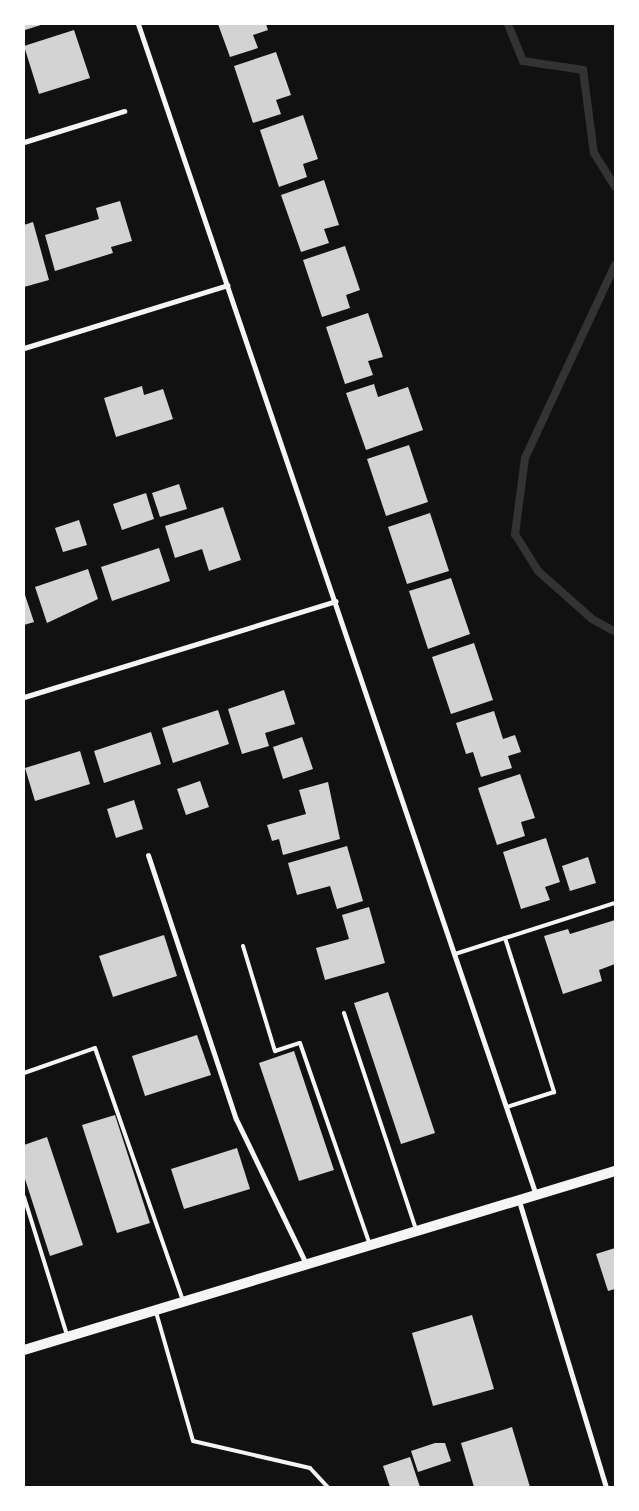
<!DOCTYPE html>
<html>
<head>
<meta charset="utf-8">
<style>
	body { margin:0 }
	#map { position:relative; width:639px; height:1511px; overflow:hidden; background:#111; font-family:Karla,sans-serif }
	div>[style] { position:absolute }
	.stream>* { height:8px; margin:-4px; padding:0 4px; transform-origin:4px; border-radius:4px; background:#333 }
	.building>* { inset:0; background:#d3d3d3 }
	.service>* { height:4px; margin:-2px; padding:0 2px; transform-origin:2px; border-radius:2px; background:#f5f5f5 }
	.minor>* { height:5px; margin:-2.5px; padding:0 2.5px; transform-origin:2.5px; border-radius:2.5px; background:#f5f5f5 }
	.secondary>* { height:10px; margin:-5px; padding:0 5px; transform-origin:5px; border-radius:5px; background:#f5f5f5 }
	span { translate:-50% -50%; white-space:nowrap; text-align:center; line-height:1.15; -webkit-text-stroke:5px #fff; paint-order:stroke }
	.frame { position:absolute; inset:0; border:25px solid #fff; pointer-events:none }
</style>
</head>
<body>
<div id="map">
	<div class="stream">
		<i style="left:508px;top:24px;width:40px;rotate:68deg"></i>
		<i style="left:523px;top:61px;width:61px;rotate:8.5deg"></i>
		<i style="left:583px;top:70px;width:84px;rotate:82.5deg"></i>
		<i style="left:594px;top:153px;width:40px;rotate:58deg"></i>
		<i style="left:615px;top:265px;width:213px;rotate:115deg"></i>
		<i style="left:525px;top:458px;width:77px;rotate:97.5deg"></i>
		<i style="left:515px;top:534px;width:44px;rotate:58.1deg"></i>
		<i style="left:538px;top:571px;width:72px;rotate:41.6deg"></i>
		<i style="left:592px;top:619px;width:26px;rotate:29deg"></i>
	</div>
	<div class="building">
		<i style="clip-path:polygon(24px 24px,44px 24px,25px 30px)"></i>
		<i style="clip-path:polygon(218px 24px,266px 24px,268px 30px,253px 35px,258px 48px,230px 57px)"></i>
		<i style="clip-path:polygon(74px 30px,90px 78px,39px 94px,24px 46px)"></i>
		<i style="clip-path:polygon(276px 52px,291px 95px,276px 100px,281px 114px,253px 123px,234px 66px)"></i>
		<i style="clip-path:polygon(303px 115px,318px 159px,303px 164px,307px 177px,279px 187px,260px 130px)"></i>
		<i style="clip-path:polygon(324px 180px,339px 225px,324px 229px,329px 243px,301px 252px,281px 195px)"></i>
		<i style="clip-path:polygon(120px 201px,132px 241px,111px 247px,113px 253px,55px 271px,45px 235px,99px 219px,96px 208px)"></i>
		<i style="clip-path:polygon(33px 222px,49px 280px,24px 287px,24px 225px)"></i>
		<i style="clip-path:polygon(345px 246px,360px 290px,346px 295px,350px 308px,322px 317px,303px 260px)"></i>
		<i style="clip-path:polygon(368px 313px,383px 357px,368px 361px,373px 375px,345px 384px,326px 327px)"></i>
		<i style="clip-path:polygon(374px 384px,378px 397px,408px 387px,423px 430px,366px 450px,346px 393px)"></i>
		<i style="clip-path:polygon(142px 386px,144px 395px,163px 389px,173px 419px,116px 437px,104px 398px)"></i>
		<i style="clip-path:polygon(409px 445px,428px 502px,386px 516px,367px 459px)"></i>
		<i style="clip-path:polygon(179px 484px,187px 509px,160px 517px,152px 493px)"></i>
		<i style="clip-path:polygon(146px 493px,154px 519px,122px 530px,113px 504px)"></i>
		<i style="clip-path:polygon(223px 507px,241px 560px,209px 571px,202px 549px,175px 558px,165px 526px)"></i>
		<i style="clip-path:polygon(430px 513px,449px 571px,407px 584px,388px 527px)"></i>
		<i style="clip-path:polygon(79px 520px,87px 545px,63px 552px,55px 528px)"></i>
		<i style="clip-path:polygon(159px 548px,170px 581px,112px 601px,101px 567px)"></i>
		<i style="clip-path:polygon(88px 569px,98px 599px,47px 623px,35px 587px)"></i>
		<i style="clip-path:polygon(451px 578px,470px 634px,428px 649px,409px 591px)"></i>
		<i style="clip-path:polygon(24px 592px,34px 622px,24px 625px)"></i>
		<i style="clip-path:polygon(474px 643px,493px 700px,451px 714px,432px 657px)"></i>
		<i style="clip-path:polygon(284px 690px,295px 724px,265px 733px,269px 746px,242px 754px,228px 709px)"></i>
		<i style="clip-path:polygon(218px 710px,229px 744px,173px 763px,162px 728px)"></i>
		<i style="clip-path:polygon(494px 711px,503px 739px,515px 735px,521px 752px,508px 756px,512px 768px,481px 777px,473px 752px,466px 754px,456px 723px)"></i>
		<i style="clip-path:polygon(151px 732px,161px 764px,104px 783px,94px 751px)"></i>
		<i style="clip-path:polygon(302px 737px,313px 769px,283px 779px,273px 747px)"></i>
		<i style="clip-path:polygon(80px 751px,90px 784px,35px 801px,25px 768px)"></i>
		<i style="clip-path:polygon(520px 774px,535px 818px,521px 822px,525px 836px,497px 845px,478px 788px)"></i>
		<i style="clip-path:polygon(200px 781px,209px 807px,186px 815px,177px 789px)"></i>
		<i style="clip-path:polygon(328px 782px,340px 839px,283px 855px,279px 839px,272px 841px,267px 825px,306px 814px,299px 790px)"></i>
		<i style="clip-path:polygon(134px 800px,143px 829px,116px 838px,107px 809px)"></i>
		<i style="clip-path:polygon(546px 838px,560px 882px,545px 887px,550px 900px,521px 909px,503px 852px)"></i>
		<i style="clip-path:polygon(347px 846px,363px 901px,337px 909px,330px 886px,297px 895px,288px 863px)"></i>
		<i style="clip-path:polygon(588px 857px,596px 883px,570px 891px,562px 866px)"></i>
		<i style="clip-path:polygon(369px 907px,385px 963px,325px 980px,316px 948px,349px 939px,342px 915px)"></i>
		<i style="clip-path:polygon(615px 920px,615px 964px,599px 970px,602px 981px,563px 994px,544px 936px,568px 929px,570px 934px)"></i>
		<i style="clip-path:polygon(164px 935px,177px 976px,113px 997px,99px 956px)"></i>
		<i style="clip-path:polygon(388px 992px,435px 1133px,401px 1144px,354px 1003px)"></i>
		<i style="clip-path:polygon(197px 1035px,211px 1075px,145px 1096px,132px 1056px)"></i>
		<i style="clip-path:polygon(294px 1051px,334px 1170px,299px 1181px,259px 1063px)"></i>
		<i style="clip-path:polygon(115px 1115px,150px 1223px,117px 1233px,82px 1125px)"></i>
		<i style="clip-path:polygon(47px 1137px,83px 1245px,50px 1256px,24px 1176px,24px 1145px)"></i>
		<i style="clip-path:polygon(237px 1148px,250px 1189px,184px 1209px,171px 1169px)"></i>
		<i style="clip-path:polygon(615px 1248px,615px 1289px,608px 1291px,596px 1254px)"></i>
		<i style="clip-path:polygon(472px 1315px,494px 1389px,433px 1406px,412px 1333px)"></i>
		<i style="clip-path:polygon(512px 1427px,530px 1487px,474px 1487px,461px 1443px)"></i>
		<i style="clip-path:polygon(435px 1443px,445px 1443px,451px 1461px,418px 1472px,411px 1451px)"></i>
		<i style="clip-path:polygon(410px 1457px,420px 1487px,390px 1487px,383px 1466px)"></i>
	</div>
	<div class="service">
		<i style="left:505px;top:938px;width:162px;rotate:72.3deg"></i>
		<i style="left:554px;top:1092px;width:49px;rotate:162.3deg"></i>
		<i style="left:243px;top:946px;width:110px;rotate:73.1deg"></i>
		<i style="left:275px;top:1051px;width:26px;rotate:-18deg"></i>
		<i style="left:300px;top:1043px;width:214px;rotate:70.9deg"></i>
		<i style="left:455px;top:954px;width:168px;rotate:-17.7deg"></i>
		<i style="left:344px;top:1013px;width:228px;rotate:71.6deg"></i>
		<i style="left:24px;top:1073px;width:75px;rotate:-19.4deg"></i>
		<i style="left:95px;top:1048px;width:268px;rotate:70.8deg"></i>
		<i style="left:24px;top:1197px;width:145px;rotate:72.7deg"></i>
		<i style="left:156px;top:1312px;width:134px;rotate:74deg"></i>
		<i style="left:193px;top:1441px;width:120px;rotate:13deg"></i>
		<i style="left:310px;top:1468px;width:26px;rotate:47deg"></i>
	</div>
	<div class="minor">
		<i style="left:138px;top:24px;width:1237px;rotate:71.23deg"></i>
		<i style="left:24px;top:142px;width:105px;rotate:-17.2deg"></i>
		<i style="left:24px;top:348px;width:213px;rotate:-17.2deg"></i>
		<i style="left:24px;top:697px;width:326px;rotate:-17.1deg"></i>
		<i style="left:148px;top:855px;width:278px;rotate:71.6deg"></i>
		<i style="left:236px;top:1119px;width:161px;rotate:64.2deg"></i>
		<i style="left:519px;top:1201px;width:299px;rotate:73.1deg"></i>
	</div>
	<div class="secondary">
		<i style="left:24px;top:1350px;width:618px;rotate:-16.85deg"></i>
	</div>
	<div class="frame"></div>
</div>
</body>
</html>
